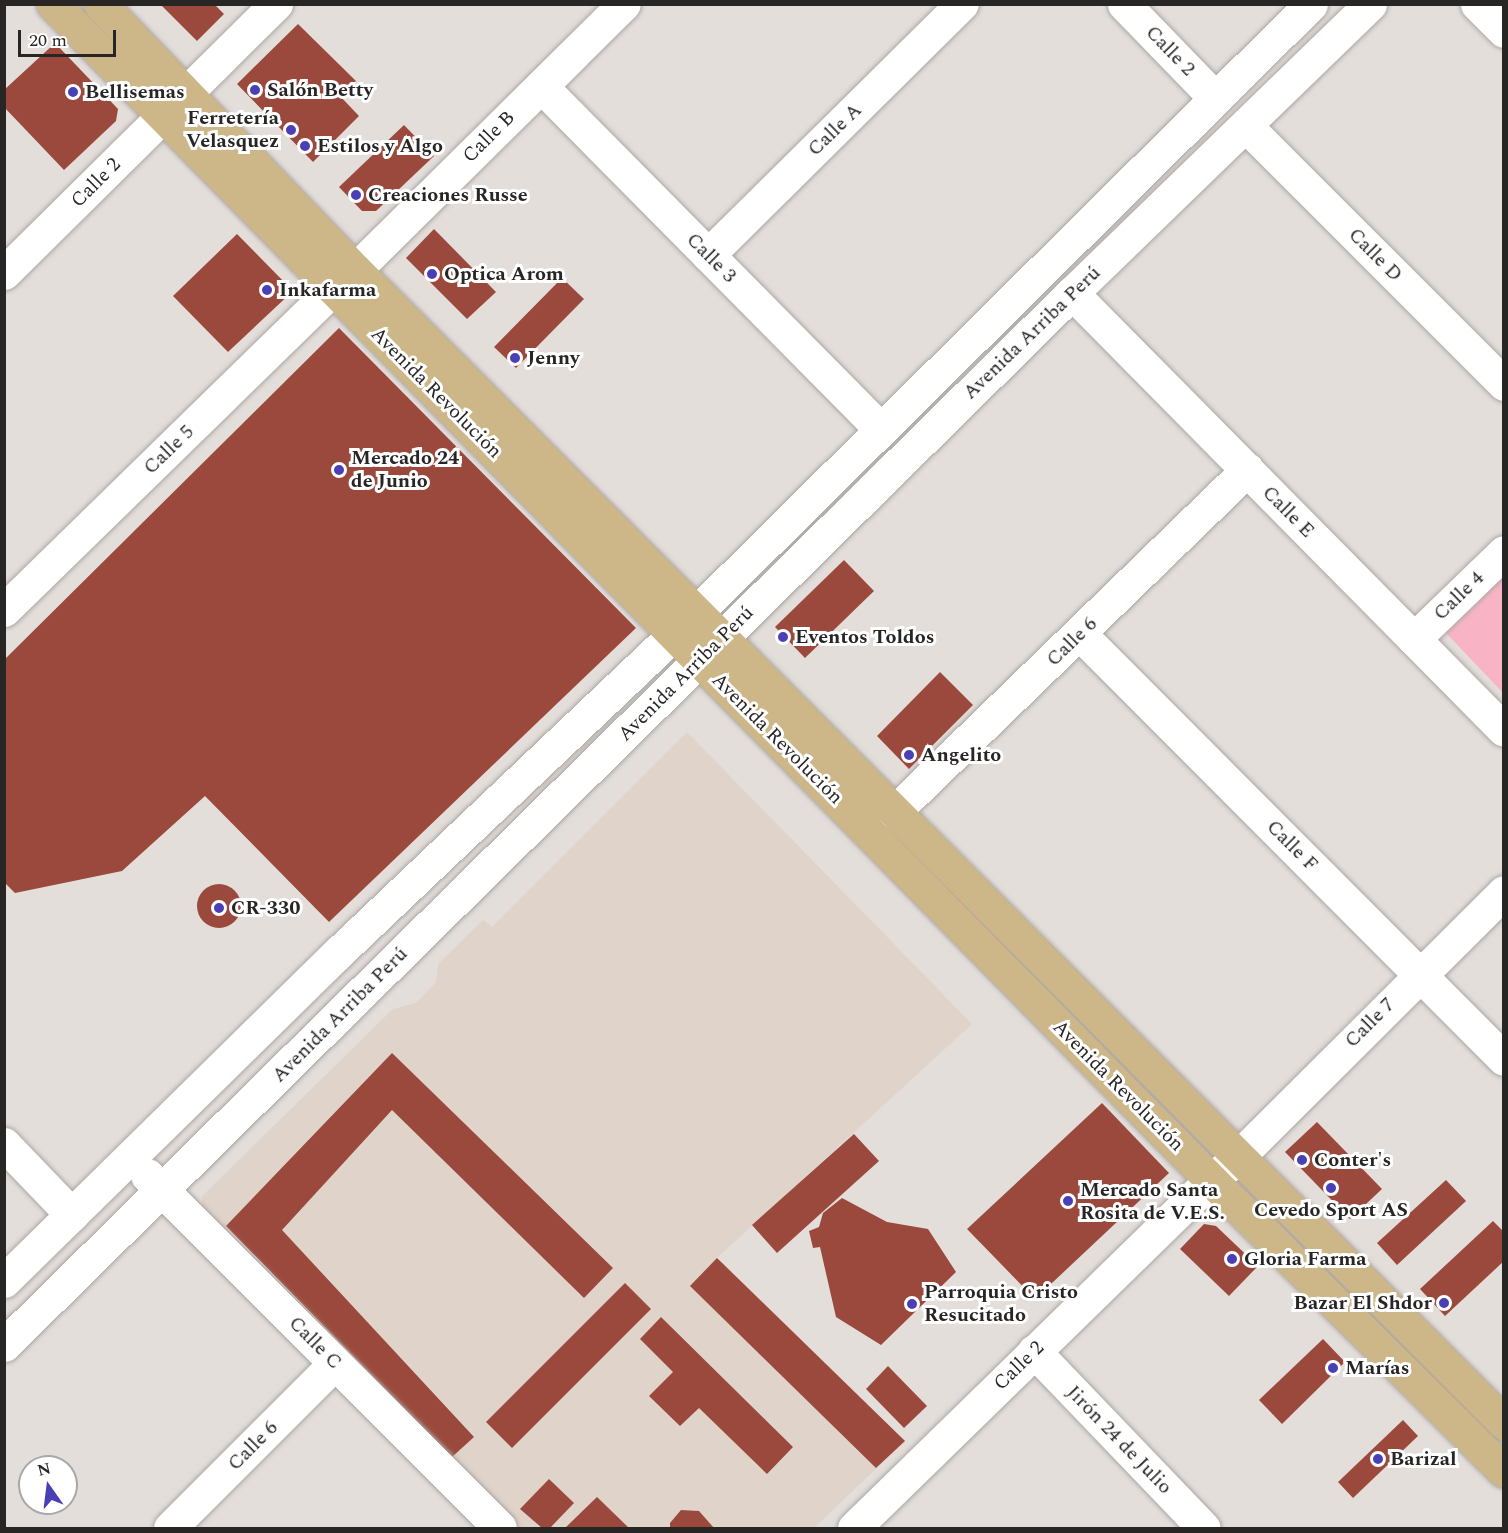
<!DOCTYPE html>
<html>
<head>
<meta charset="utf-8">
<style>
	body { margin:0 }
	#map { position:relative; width:1508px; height:1533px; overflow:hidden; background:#e4dedb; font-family:Spectral,serif }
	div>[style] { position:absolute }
	.built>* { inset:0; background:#dfd3ca }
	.green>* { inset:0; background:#f8b4c5 }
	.building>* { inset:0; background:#9b493d }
	.round { border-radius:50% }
	.roads { filter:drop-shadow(0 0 2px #aca7a3) drop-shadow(0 0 2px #aca7a3) }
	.minor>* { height:33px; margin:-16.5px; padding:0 16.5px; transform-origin:16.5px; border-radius:16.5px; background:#fff }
	.major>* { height:33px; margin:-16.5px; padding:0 16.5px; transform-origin:16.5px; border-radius:16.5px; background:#cdb788 }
	.dots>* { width:16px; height:16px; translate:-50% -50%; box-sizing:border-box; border:3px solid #fff; border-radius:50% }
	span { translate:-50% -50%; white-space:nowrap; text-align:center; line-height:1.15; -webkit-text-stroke:6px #fff; paint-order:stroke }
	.street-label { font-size:20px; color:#282625 }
	.poi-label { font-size:20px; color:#282625; font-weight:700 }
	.left { translate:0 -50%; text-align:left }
	.right { translate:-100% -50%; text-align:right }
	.frame { position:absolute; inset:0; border:6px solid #282625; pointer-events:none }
	.north { position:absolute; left:18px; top:1455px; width:60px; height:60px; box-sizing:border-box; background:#fff; border:2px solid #a9a8a8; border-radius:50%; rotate:346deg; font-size:16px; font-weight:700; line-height:24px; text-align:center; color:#282625 }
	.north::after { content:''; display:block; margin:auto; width:21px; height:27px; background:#4b3fb6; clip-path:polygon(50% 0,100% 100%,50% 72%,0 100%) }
	.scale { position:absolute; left:18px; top:30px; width:98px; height:27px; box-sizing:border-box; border:3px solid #282625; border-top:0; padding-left:8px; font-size:18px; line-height:21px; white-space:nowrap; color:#282625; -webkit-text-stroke:4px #fff; paint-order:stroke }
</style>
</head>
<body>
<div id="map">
	<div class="built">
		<i style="clip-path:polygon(687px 732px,972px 1024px,717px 1258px,905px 1441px,814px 1528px,509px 1528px,202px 1223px,202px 1196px,393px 1009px,416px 1003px,436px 982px,438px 964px,483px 920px,492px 927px)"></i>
	</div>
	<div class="green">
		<i style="clip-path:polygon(1503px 577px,1503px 693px,1446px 633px)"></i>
	</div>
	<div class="building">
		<i style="clip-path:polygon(160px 4px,214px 4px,224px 14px,197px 41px)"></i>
		<i style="clip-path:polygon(298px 24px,356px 81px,340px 96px,359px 116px,313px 162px,237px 84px)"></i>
		<i style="clip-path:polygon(55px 43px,118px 109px,116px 121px,64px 170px,4px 107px,4px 90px)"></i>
		<i style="clip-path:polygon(404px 125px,434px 156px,376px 211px,362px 211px,339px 187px)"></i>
		<i style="clip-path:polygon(434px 229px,496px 292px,467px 319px,406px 258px)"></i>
		<i style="clip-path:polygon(237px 234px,293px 291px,228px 352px,173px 296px)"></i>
		<i style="clip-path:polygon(562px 278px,584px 299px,516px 368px,494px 347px)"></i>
		<i style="clip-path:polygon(339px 328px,636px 628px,329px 922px,205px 796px,122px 871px,15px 893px,4px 882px,4px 660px)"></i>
		<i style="clip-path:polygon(844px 560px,874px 591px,805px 658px,775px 627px)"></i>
		<i style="clip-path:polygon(940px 672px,973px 705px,909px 769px,877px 736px)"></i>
		<i class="round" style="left:197px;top:884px;width:44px;height:44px"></i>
		<i style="clip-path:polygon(392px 1053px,613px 1268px,584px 1298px,392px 1110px,282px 1230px,474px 1437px,452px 1457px,226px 1226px)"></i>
		<i style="clip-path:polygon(1102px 1103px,1169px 1173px,1035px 1299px,967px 1229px)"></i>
		<i style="clip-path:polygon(1317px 1122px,1382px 1189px,1350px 1219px,1285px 1152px)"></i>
		<i style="clip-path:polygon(854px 1134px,879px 1161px,777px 1253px,752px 1225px)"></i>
		<i style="clip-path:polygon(1446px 1180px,1466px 1201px,1397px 1265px,1377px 1243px)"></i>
		<i style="clip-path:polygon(842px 1198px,887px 1222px,928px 1229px,956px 1272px,881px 1345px,836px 1317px,820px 1247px,813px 1248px,809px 1231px,819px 1227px,823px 1213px)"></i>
		<i style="clip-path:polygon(1493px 1221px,1504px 1232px,1504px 1261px,1445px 1316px,1420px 1289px)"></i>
		<i style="clip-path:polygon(1204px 1224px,1216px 1226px,1258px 1266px,1229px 1296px,1180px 1249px)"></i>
		<i style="clip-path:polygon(717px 1258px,905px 1441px,876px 1468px,690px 1286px)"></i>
		<i style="clip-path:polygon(625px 1283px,651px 1309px,512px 1448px,486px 1422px)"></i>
		<i style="clip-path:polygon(661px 1317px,793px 1447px,767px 1474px,699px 1408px,680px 1426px,649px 1396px,673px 1372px,640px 1339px)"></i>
		<i style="clip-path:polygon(1323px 1339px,1345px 1362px,1282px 1424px,1259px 1400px)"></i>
		<i style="clip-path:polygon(888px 1366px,927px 1406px,904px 1428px,866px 1389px)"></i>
		<i style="clip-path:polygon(1403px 1420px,1418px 1436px,1353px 1498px,1338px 1482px)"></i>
		<i style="clip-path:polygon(549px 1479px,574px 1503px,550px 1528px,542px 1528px,520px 1509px)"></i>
		<i style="clip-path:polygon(597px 1497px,629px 1528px,565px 1528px)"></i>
		<i style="clip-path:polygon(681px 1510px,699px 1511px,714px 1528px,670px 1528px,670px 1523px)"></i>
	</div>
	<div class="roads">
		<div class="minor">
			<i style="left:1124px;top:4px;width:131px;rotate:45.9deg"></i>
			<i style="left:1477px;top:4px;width:38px;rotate:45deg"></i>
			<i style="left:541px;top:86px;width:482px;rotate:45.3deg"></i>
			<i style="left:1246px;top:126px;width:365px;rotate:45deg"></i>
			<i style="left:708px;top:255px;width:357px;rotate:-44.7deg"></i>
			<i style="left:355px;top:270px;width:378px;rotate:-44.7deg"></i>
			<i style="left:4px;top:273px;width:383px;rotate:-44.7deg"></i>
			<i style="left:1072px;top:293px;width:614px;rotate:45.33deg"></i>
			<i style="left:4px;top:610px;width:460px;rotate:-44.3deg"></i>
			<i style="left:1080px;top:634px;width:600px;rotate:45.07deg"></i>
			<i style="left:1414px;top:639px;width:125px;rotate:-44deg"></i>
			<i style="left:894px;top:812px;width:492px;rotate:-44.1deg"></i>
			<i style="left:4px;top:1144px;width:98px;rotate:46.2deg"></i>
			<i style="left:147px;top:1175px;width:499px;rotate:45deg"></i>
			<i style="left:4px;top:1281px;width:467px;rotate:-44.5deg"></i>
			<i style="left:337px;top:954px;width:497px;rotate:-43.5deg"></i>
			<i style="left:697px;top:612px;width:864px;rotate:-44.72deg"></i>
			<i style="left:4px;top:1345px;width:1499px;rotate:-44.57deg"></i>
			<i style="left:1072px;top:293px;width:415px;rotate:-44.1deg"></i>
			<i style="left:1034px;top:1351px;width:245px;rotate:46.2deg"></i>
			<i style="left:170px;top:1528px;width:233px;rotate:-45deg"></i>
			<i style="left:854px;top:1528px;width:499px;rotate:-44.3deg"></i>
			<i style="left:1211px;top:1180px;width:35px;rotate:-40deg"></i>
			<i style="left:1238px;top:1157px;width:375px;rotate:-44.9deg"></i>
		</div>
		<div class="major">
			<i style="left:53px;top:4px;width:1650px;rotate:45.44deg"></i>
			<i style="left:1211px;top:1180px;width:413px;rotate:44.8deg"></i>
			<i style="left:100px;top:4px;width:368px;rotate:46.2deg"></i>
			<i style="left:355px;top:270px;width:1628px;rotate:45.1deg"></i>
		</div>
	</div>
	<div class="dots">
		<i style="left:255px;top:90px;background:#4b3fb6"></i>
		<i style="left:73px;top:92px;background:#4b3fb6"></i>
		<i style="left:291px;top:130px;background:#4b3fb6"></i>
		<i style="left:305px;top:146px;background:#4b3fb6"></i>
		<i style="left:356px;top:195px;background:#4b3fb6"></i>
		<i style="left:432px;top:274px;background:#4b3fb6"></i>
		<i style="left:267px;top:290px;background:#4b3fb6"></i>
		<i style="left:515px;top:358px;background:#4b3fb6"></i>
		<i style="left:339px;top:470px;background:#4b3fb6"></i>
		<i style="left:783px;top:637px;background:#4b3fb6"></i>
		<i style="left:909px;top:755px;background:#4b3fb6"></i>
		<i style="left:219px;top:908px;background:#4b3fb6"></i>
		<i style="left:1302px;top:1160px;background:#4b3fb6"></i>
		<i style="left:1331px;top:1188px;background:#4b3fb6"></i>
		<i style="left:1068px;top:1201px;background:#4b3fb6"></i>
		<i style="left:1232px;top:1259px;background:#4b3fb6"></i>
		<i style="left:1444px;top:1303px;background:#4b3fb6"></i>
		<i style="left:912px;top:1304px;background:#4b3fb6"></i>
		<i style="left:1333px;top:1368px;background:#4b3fb6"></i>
		<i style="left:1378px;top:1459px;background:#4b3fb6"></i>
	</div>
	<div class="street-label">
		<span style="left:1170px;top:51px;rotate:46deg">Calle 2</span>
		<span style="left:835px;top:130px;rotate:-44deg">Calle A</span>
		<span style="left:489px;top:137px;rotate:-45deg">Calle B</span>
		<span style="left:96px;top:183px;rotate:-45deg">Calle 2</span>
		<span style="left:1375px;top:255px;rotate:45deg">Calle D</span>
		<span style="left:711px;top:258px;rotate:45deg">Calle 3</span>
		<span style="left:1032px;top:333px;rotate:-44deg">Avenida Arriba Perú</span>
		<span style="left:436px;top:393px;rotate:45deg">Avenida Revolución</span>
		<span style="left:169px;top:450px;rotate:-44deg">Calle 5</span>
		<span style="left:1288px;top:512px;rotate:45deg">Calle E</span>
		<span style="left:1459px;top:596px;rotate:-44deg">Calle 4</span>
		<span style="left:1072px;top:642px;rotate:-44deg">Calle 6</span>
		<span style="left:686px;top:674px;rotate:-45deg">Avenida Arriba Perú</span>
		<span style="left:777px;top:739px;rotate:45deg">Avenida Revolución</span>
		<span style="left:1292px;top:846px;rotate:45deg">Calle F</span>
		<span style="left:340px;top:1015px;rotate:-45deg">Avenida Arriba Perú</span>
		<span style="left:1370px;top:1023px;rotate:-45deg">Calle 7</span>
		<span style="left:1118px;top:1086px;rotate:45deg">Avenida Revolución</span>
		<span style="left:315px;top:1343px;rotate:45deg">Calle C</span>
		<span style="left:1019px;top:1366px;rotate:-44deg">Calle 2</span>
		<span style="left:1119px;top:1440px;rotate:46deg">Jirón 24 de Julio</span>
		<span style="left:253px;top:1446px;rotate:-45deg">Calle 6</span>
	</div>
	<div class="poi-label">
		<span class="left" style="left:267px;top:90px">Salón Betty</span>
		<span class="left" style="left:85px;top:92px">Bellisemas</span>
		<span class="right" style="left:279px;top:130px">Ferretería<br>Velasquez</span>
		<span class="left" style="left:317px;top:146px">Estilos y Algo</span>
		<span class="left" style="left:368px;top:195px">Creaciones Russe</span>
		<span class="left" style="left:444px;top:274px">Optica Arom</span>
		<span class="left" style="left:279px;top:290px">Inkafarma</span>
		<span class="left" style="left:527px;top:358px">Jenny</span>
		<span class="left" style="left:351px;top:470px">Mercado 24<br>de Junio</span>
		<span class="left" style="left:795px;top:637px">Eventos Toldos</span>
		<span class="left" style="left:921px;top:755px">Angelito</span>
		<span class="left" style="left:231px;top:908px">CR-330</span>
		<span class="left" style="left:1314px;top:1160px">Conter's</span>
		<span class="left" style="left:1080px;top:1202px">Mercado Santa<br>Rosita de V.E.S.</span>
		<span style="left:1331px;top:1210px">Cevedo Sport AS</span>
		<span class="left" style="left:1244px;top:1259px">Gloria Farma</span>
		<span class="left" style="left:924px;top:1304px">Parroquia Cristo<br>Resucitado</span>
		<span class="right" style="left:1432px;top:1303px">Bazar El Shdor</span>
		<span class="left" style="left:1345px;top:1368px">Marías</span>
		<span class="left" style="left:1390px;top:1459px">Barizal</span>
	</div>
	<div class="frame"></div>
	<div class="north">N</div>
	<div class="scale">20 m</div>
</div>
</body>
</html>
